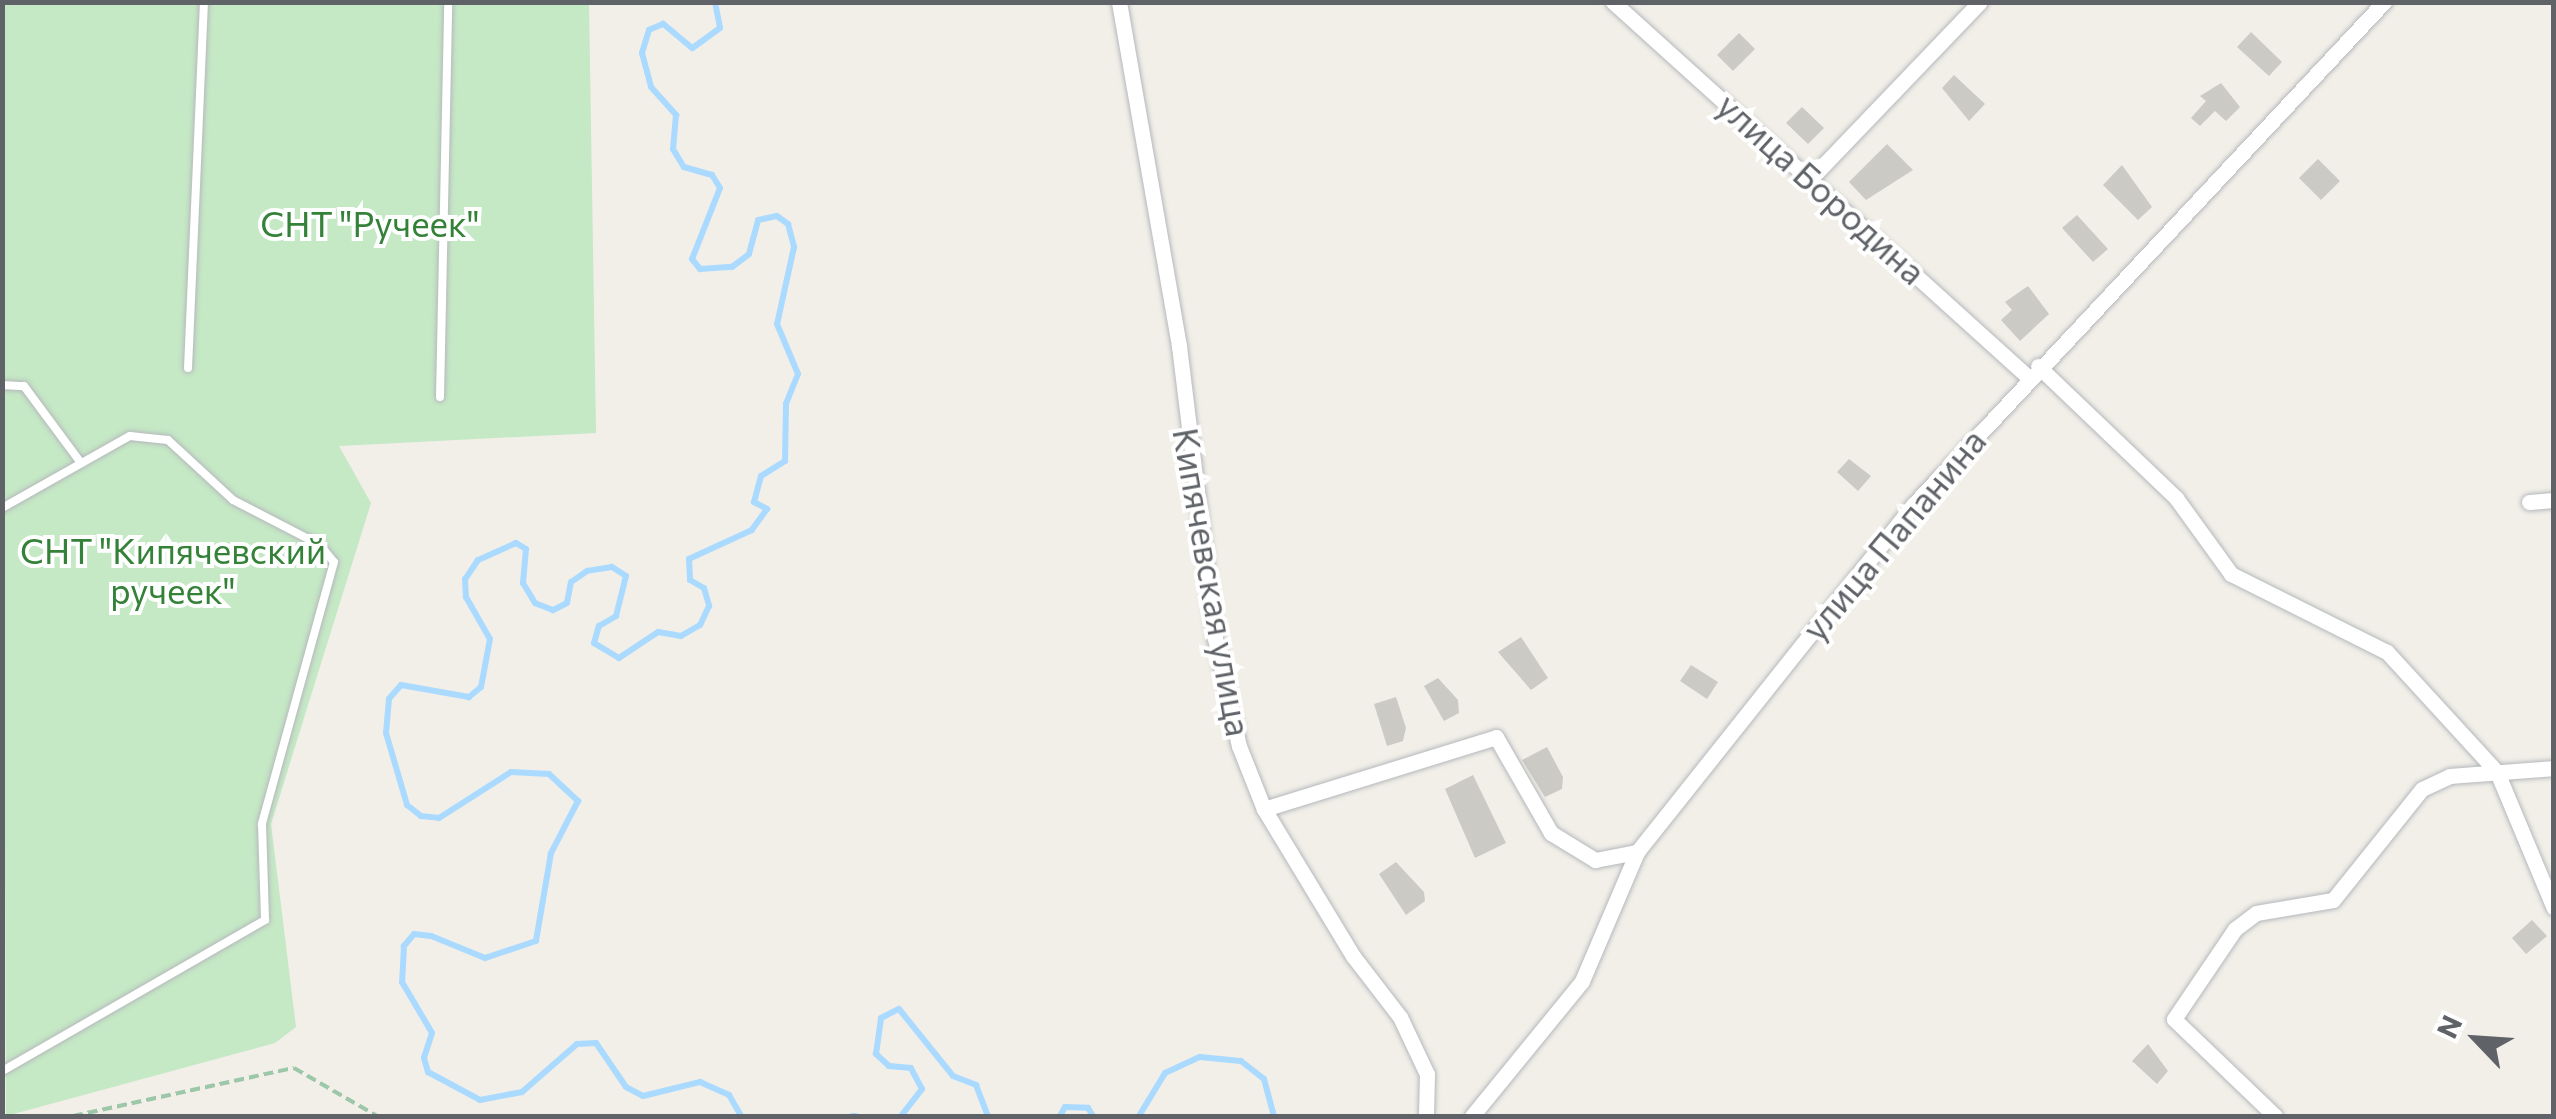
<!DOCTYPE html>
<html>
<head>
<meta charset="utf-8">
<style>
	body { margin:0 }
	#map { position:relative; width:2556px; height:1119px; overflow:hidden; background:#f1efe8; font-family:Commissioner,sans-serif }
	div>[style] { position:absolute }
	.green>* { inset:0; background:#c5e8c5 }
	.stream>* { height:6px; margin:-3px; padding:0 3px; transform-origin:3px; border-radius:3px; background:#aadaff }
	.building>* { inset:0; background:#cccac5 }
	.path>* { height:4px; margin-top:-2px; transform-origin:0; background:repeating-linear-gradient(90deg,#9cc7a9 0 10px,transparent 0 15px) }
	.roads { filter:drop-shadow(0 0 2px #b5b8bc) drop-shadow(0 0 2px #b5b8bc) }
	.service>* { height:8px; margin:-4px; padding:0 4px; transform-origin:4px; border-radius:4px; background:#fff }
	.minor>* { height:15px; margin:-7.5px; padding:0 7.5px; transform-origin:7.5px; border-radius:7.5px; background:#fff }
	span { translate:-50% -50%; white-space:nowrap; text-align:center; line-height:1.15; -webkit-text-stroke:8px #fff; paint-order:stroke }
	.street-label { font-size:35px; color:#5f6368 }
	.park-label { font-size:35px; color:#348238 }
	.frame { position:absolute; inset:0; border:5px solid #5f6368; pointer-events:none }
	.north { position:absolute; left:2426px; top:989px; width:100px; height:100px; -webkit-text-stroke:8px #fff; paint-order:stroke; rotate:295deg; font-size:28px; font-weight:700; line-height:40px; text-align:center; color:#5f6368 }
	.north::after { content:''; display:block; margin:auto; width:35px; height:45px; background:#5f6368; clip-path:polygon(50% 0,100% 100%,50% 72%,0 100%) }
</style>
</head>
<body>
<div id="map">
	<div class="green">
		<i style="clip-path:polygon(2px 3px,589px 3px,596px 433px,339px 446px,371px 503px,271px 824px,296px 1027px,275px 1043px,6px 1116px)"></i>
	</div>
	<div class="stream">
		<i style="left:715px;top:2px;width:26px;rotate:79deg"></i>
		<i style="left:720px;top:28px;width:34px;rotate:144deg"></i>
		<i style="left:692px;top:48px;width:38px;rotate:-140deg"></i>
		<i style="left:663px;top:24px;width:15px;rotate:157deg"></i>
		<i style="left:649px;top:30px;width:24px;rotate:107deg"></i>
		<i style="left:642px;top:53px;width:35px;rotate:75deg"></i>
		<i style="left:651px;top:87px;width:38px;rotate:48deg"></i>
		<i style="left:676px;top:115px;width:34px;rotate:95deg"></i>
		<i style="left:673px;top:149px;width:21px;rotate:59deg"></i>
		<i style="left:684px;top:167px;width:29px;rotate:16deg"></i>
		<i style="left:712px;top:175px;width:15px;rotate:58deg"></i>
		<i style="left:720px;top:188px;width:76px;rotate:111.5deg"></i>
		<i style="left:692px;top:259px;width:13px;rotate:51deg"></i>
		<i style="left:700px;top:269px;width:32px;rotate:-4deg"></i>
		<i style="left:732px;top:267px;width:21px;rotate:-37deg"></i>
		<i style="left:749px;top:254px;width:35px;rotate:-75deg"></i>
		<i style="left:758px;top:220px;width:19px;rotate:-12deg"></i>
		<i style="left:777px;top:216px;width:14px;rotate:36deg"></i>
		<i style="left:788px;top:224px;width:24px;rotate:75deg"></i>
		<i style="left:794px;top:247px;width:79px;rotate:102.4deg"></i>
		<i style="left:777px;top:324px;width:54px;rotate:67.2deg"></i>
		<i style="left:798px;top:374px;width:32px;rotate:112deg"></i>
		<i style="left:786px;top:404px;width:57px;rotate:91deg"></i>
		<i style="left:785px;top:461px;width:28px;rotate:148deg"></i>
		<i style="left:761px;top:476px;width:27px;rotate:105deg"></i>
		<i style="left:754px;top:502px;width:15px;rotate:28deg"></i>
		<i style="left:767px;top:509px;width:26px;rotate:126deg"></i>
		<i style="left:752px;top:530px;width:69px;rotate:155.3deg"></i>
		<i style="left:689px;top:559px;width:21px;rotate:87deg"></i>
		<i style="left:690px;top:580px;width:16px;rotate:30deg"></i>
		<i style="left:704px;top:588px;width:19px;rotate:74deg"></i>
		<i style="left:709px;top:606px;width:21px;rotate:115deg"></i>
		<i style="left:700px;top:625px;width:22px;rotate:150deg"></i>
		<i style="left:681px;top:636px;width:23px;rotate:-170deg"></i>
		<i style="left:658px;top:632px;width:47px;rotate:146.3deg"></i>
		<i style="left:619px;top:658px;width:29px;rotate:-149deg"></i>
		<i style="left:594px;top:643px;width:18px;rotate:-74deg"></i>
		<i style="left:599px;top:626px;width:20px;rotate:-30deg"></i>
		<i style="left:616px;top:616px;width:41px;rotate:-76deg"></i>
		<i style="left:626px;top:576px;width:17px;rotate:-147deg"></i>
		<i style="left:612px;top:567px;width:25px;rotate:171deg"></i>
		<i style="left:587px;top:571px;width:19px;rotate:145deg"></i>
		<i style="left:571px;top:582px;width:21px;rotate:101deg"></i>
		<i style="left:567px;top:603px;width:16px;rotate:153deg"></i>
		<i style="left:553px;top:610px;width:19px;rotate:-159deg"></i>
		<i style="left:535px;top:603px;width:23px;rotate:-121deg"></i>
		<i style="left:523px;top:583px;width:34px;rotate:-85deg"></i>
		<i style="left:526px;top:549px;width:12px;rotate:-149deg"></i>
		<i style="left:516px;top:543px;width:42px;rotate:155.9deg"></i>
		<i style="left:478px;top:560px;width:23px;rotate:124deg"></i>
		<i style="left:465px;top:579px;width:18px;rotate:87deg"></i>
		<i style="left:466px;top:597px;width:48px;rotate:60.3deg"></i>
		<i style="left:490px;top:639px;width:49px;rotate:100.6deg"></i>
		<i style="left:481px;top:687px;width:16px;rotate:140deg"></i>
		<i style="left:469px;top:697px;width:69px;rotate:-170deg"></i>
		<i style="left:401px;top:685px;width:18px;rotate:131deg"></i>
		<i style="left:389px;top:699px;width:34px;rotate:95deg"></i>
		<i style="left:386px;top:733px;width:75px;rotate:73.7deg"></i>
		<i style="left:407px;top:805px;width:18px;rotate:38deg"></i>
		<i style="left:421px;top:816px;width:18px;rotate:6deg"></i>
		<i style="left:439px;top:818px;width:85px;rotate:-32.6deg"></i>
		<i style="left:511px;top:772px;width:38px;rotate:3deg"></i>
		<i style="left:549px;top:774px;width:40px;rotate:43deg"></i>
		<i style="left:578px;top:801px;width:59px;rotate:117.4deg"></i>
		<i style="left:551px;top:853px;width:89px;rotate:99.7deg"></i>
		<i style="left:536px;top:941px;width:54px;rotate:161.6deg"></i>
		<i style="left:485px;top:958px;width:58px;rotate:-157.8deg"></i>
		<i style="left:431px;top:936px;width:17px;rotate:-173deg"></i>
		<i style="left:414px;top:934px;width:16px;rotate:130deg"></i>
		<i style="left:404px;top:946px;width:36px;rotate:93deg"></i>
		<i style="left:402px;top:982px;width:59px;rotate:59.5deg"></i>
		<i style="left:432px;top:1033px;width:26px;rotate:108deg"></i>
		<i style="left:424px;top:1058px;width:15px;rotate:74deg"></i>
		<i style="left:428px;top:1072px;width:59px;rotate:28.3deg"></i>
		<i style="left:480px;top:1100px;width:43px;rotate:-10.8deg"></i>
		<i style="left:522px;top:1092px;width:73px;rotate:-41.1deg"></i>
		<i style="left:577px;top:1044px;width:19px;rotate:-3deg"></i>
		<i style="left:596px;top:1043px;width:53px;rotate:55.7deg"></i>
		<i style="left:626px;top:1087px;width:19px;rotate:28deg"></i>
		<i style="left:643px;top:1096px;width:59px;rotate:-13.8deg"></i>
		<i style="left:700px;top:1082px;width:32px;rotate:24deg"></i>
		<i style="left:729px;top:1095px;width:24px;rotate:60deg"></i>
		<i style="left:737px;top:2px;width:18px"></i>
		<i style="left:852px;top:1116px;width:4px"></i>
		<i style="left:901px;top:1116px;width:34px;rotate:-52deg"></i>
		<i style="left:922px;top:1089px;width:24px;rotate:-118deg"></i>
		<i style="left:911px;top:1068px;width:22px;rotate:-175deg"></i>
		<i style="left:889px;top:1066px;width:18px;rotate:-137deg"></i>
		<i style="left:876px;top:1054px;width:36px;rotate:-82deg"></i>
		<i style="left:881px;top:1018px;width:20px;rotate:-27deg"></i>
		<i style="left:899px;top:1009px;width:86px;rotate:51.1deg"></i>
		<i style="left:953px;top:1076px;width:25px;rotate:21deg"></i>
		<i style="left:976px;top:1085px;width:33px;rotate:69deg"></i>
		<i style="left:1060px;top:1116px;width:10px;rotate:-61deg"></i>
		<i style="left:1065px;top:1107px;width:23px;rotate:2deg"></i>
		<i style="left:1088px;top:1108px;width:9px;rotate:58deg"></i>
		<i style="left:1139px;top:1116px;width:50px;rotate:-58.8deg"></i>
		<i style="left:1165px;top:1073px;width:38px;rotate:-25deg"></i>
		<i style="left:1200px;top:1057px;width:41px;rotate:5.6deg"></i>
		<i style="left:1241px;top:1061px;width:29px;rotate:38deg"></i>
		<i style="left:1264px;top:1079px;width:38px;rotate:75deg"></i>
	</div>
	<div class="building">
		<i style="clip-path:polygon(2251px 32px,2282px 62px,2269px 76px,2237px 47px)"></i>
		<i style="clip-path:polygon(1739px 33px,1755px 49px,1733px 71px,1717px 55px)"></i>
		<i style="clip-path:polygon(1954px 75px,1985px 104px,1969px 121px,1942px 88px)"></i>
		<i style="clip-path:polygon(2221px 83px,2240px 107px,2226px 121px,2215px 111px,2200px 126px,2191px 118px,2206px 101px,2200px 96px)"></i>
		<i style="clip-path:polygon(1802px 107px,1824px 128px,1808px 144px,1786px 123px)"></i>
		<i style="clip-path:polygon(1887px 144px,1913px 170px,1866px 200px,1849px 182px)"></i>
		<i style="clip-path:polygon(2318px 159px,2340px 181px,2321px 200px,2299px 178px)"></i>
		<i style="clip-path:polygon(2122px 165px,2152px 207px,2138px 220px,2103px 185px)"></i>
		<i style="clip-path:polygon(2077px 215px,2108px 249px,2093px 262px,2062px 228px)"></i>
		<i style="clip-path:polygon(2028px 286px,2049px 314px,2020px 341px,2001px 320px,2012px 310px,2005px 302px)"></i>
		<i style="clip-path:polygon(1849px 459px,1871px 476px,1858px 491px,1837px 472px)"></i>
		<i style="clip-path:polygon(1521px 637px,1548px 678px,1531px 690px,1498px 652px)"></i>
		<i style="clip-path:polygon(1691px 665px,1718px 682px,1707px 699px,1680px 681px)"></i>
		<i style="clip-path:polygon(1438px 678px,1458px 700px,1459px 713px,1444px 721px,1424px 686px)"></i>
		<i style="clip-path:polygon(1396px 697px,1406px 728px,1403px 741px,1387px 746px,1374px 704px)"></i>
		<i style="clip-path:polygon(1547px 747px,1563px 777px,1562px 789px,1545px 797px,1522px 760px)"></i>
		<i style="clip-path:polygon(1473px 775px,1506px 843px,1475px 858px,1445px 789px)"></i>
		<i style="clip-path:polygon(1396px 862px,1424px 892px,1425px 901px,1406px 915px,1379px 874px)"></i>
		<i style="clip-path:polygon(2532px 920px,2547px 936px,2526px 954px,2512px 938px)"></i>
		<i style="clip-path:polygon(2148px 1044px,2168px 1071px,2157px 1084px,2132px 1061px)"></i>
	</div>
	<div class="path">
		<i style="left:73px;top:1116px;width:226px;rotate:-12.3deg"></i>
		<i style="left:294px;top:1068px;width:96px;rotate:30deg"></i>
	</div>
	<div class="roads">
		<div class="service">
			<i style="left:188px;top:368px;width:366px;rotate:-87.5deg"></i>
			<i style="left:2px;top:385px;width:22px;rotate:3deg"></i>
			<i style="left:24px;top:386px;width:96px;rotate:53.5deg"></i>
			<i style="left:440px;top:397px;width:395px;rotate:-88.8deg"></i>
			<i style="left:2px;top:508px;width:147px;rotate:-29.4deg"></i>
			<i style="left:130px;top:436px;width:38px;rotate:6deg"></i>
			<i style="left:168px;top:440px;width:88px;rotate:42.7deg"></i>
			<i style="left:233px;top:500px;width:98px;rotate:27.3deg"></i>
			<i style="left:320px;top:545px;width:22px;rotate:51deg"></i>
			<i style="left:334px;top:562px;width:272px;rotate:105.4deg"></i>
			<i style="left:262px;top:824px;width:96px;rotate:88.2deg"></i>
			<i style="left:265px;top:920px;width:303px;rotate:150.1deg"></i>
		</div>
		<div class="minor">
			<i style="left:1119px;top:2px;width:349px;rotate:80.1deg"></i>
			<i style="left:1179px;top:346px;width:294px;rotate:83deg"></i>
			<i style="left:1215px;top:638px;width:111px;rotate:77.5deg"></i>
			<i style="left:1239px;top:746px;width:68px;rotate:68.4deg"></i>
			<i style="left:1264px;top:809px;width:172px;rotate:58.8deg"></i>
			<i style="left:1353px;top:956px;width:77px;rotate:52.4deg"></i>
			<i style="left:1400px;top:1017px;width:63px;rotate:64.7deg"></i>
			<i style="left:1427px;top:1074px;width:42px;rotate:91.4deg"></i>
			<i style="left:1613px;top:2px;width:559px;rotate:42.1deg"></i>
			<i style="left:1813px;top:176px;width:241px;rotate:-46.2deg"></i>
			<i style="left:2038px;top:366px;width:191px;rotate:43.7deg"></i>
			<i style="left:2176px;top:498px;width:94px;rotate:54.1deg"></i>
			<i style="left:2231px;top:574px;width:174px;rotate:26.6deg"></i>
			<i style="left:2387px;top:652px;width:163px;rotate:47.5deg"></i>
			<i style="left:2497px;top:772px;width:147px;rotate:67.3deg"></i>
			<i style="left:2529px;top:502px;width:25px;rotate:-5deg"></i>
			<i style="left:1264px;top:809px;width:243px;rotate:-17.2deg"></i>
			<i style="left:1496px;top:737px;width:111px;rotate:60.2deg"></i>
			<i style="left:1551px;top:833px;width:52px;rotate:31.5deg"></i>
			<i style="left:1595px;top:860px;width:43px;rotate:-10.8deg"></i>
			<i style="left:1472px;top:1116px;width:174px;rotate:-50.8deg"></i>
			<i style="left:1582px;top:981px;width:140px;rotate:-66.9deg"></i>
			<i style="left:1637px;top:852px;width:445px;rotate:-51.5deg"></i>
			<i style="left:1914px;top:504px;width:688px;rotate:-46.89deg"></i>
			<i style="left:2275px;top:1116px;width:140px;rotate:-136.2deg"></i>
			<i style="left:2174px;top:1019px;width:109px;rotate:-55.9deg"></i>
			<i style="left:2235px;top:929px;width:26px;rotate:-37deg"></i>
			<i style="left:2256px;top:913px;width:78px;rotate:-9.6deg"></i>
			<i style="left:2333px;top:900px;width:142px;rotate:-51.3deg"></i>
			<i style="left:2422px;top:789px;width:31px;rotate:-25deg"></i>
			<i style="left:2450px;top:776px;width:104px;rotate:-4.4deg"></i>
		</div>
	</div>
	<div class="street-label">
		<span style="left:1822px;top:188px;rotate:42deg">улица Бородина</span>
		<span style="left:1893px;top:534px;rotate:-50deg">улица Папанина</span>
		<span style="left:1213px;top:582px;rotate:80deg">Кипячевская улица</span>
	</div>
	<div class="park-label">
		<span style="left:370px;top:223px">СНТ "Ручеек"</span>
		<span style="left:173px;top:570px">СНТ "Кипячевский<br>ручеек"</span>
	</div>
	<div class="frame"></div>
	<div class="north">N</div>
</div>
</body>
</html>
